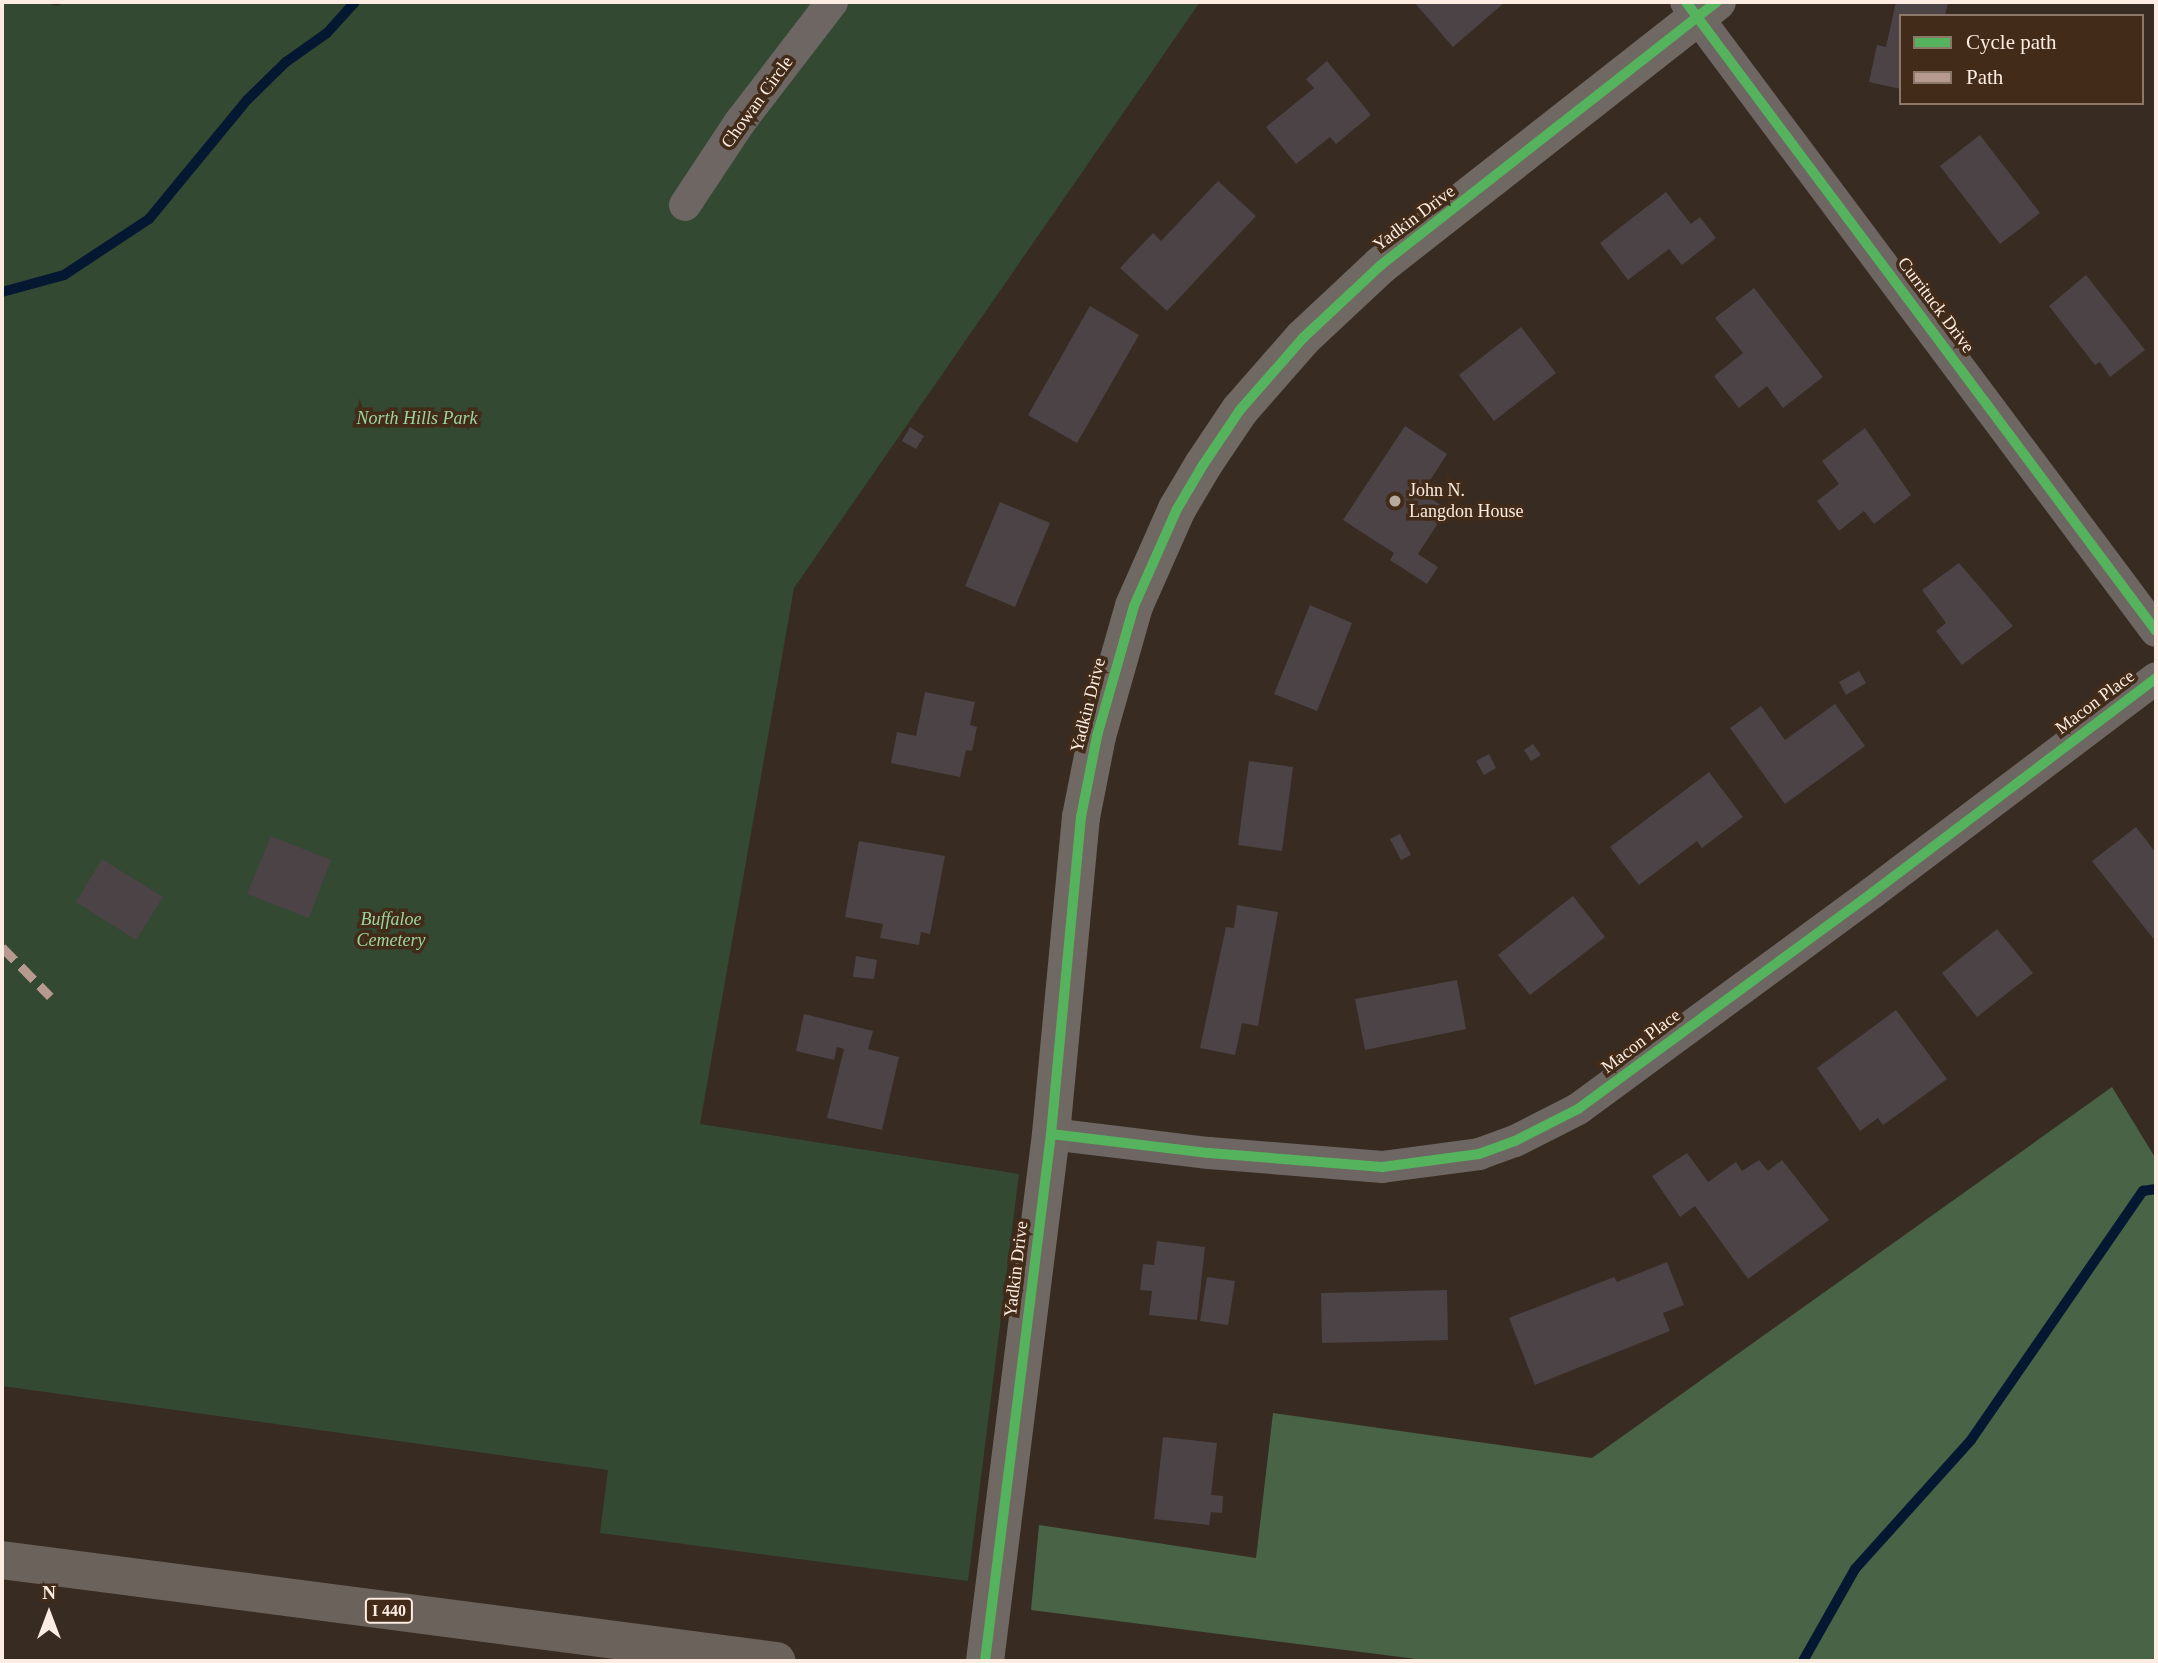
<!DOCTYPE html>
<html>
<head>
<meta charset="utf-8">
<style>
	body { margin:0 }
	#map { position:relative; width:2158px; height:1663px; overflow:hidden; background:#382c22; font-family:Georgia,serif }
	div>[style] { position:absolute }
	.green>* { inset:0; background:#334932 }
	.forest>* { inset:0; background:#486346 }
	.stream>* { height:10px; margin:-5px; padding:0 5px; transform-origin:5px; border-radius:5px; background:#051831 }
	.building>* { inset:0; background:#4b4346 }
	.street>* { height:32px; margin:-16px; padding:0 16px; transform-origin:16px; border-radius:16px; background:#6d6662 }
	.secondary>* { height:38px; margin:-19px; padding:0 19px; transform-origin:19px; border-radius:19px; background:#706862 }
	.highway>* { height:38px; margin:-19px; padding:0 19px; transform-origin:19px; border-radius:19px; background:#6b625c }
	.quiet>* { height:9px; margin-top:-4.5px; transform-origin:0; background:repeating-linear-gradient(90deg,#b69a8f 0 18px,transparent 0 27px) }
	.cycleway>* { height:10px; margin:-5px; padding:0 5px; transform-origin:5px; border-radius:5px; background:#56b35d }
	.dots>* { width:19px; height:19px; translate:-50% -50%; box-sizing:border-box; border:4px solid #422b18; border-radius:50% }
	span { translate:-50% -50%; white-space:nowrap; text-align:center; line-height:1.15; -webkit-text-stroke:7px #422b18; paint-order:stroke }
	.shield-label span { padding:2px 5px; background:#422b18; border:2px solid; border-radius:5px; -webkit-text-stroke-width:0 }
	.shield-label { font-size:16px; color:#fcece1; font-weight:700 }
	.street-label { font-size:18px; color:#fcece1 }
	.park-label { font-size:18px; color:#9cd59f; font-style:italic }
	.poi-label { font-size:18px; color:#fcece1 }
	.left { translate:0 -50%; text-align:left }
	.frame { position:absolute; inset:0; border:4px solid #fcece1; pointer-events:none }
	.legend { position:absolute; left:1899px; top:14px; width:245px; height:91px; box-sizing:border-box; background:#422b18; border:2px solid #8c7868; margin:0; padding:9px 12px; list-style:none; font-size:21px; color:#fcece1 }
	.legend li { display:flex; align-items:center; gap:14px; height:35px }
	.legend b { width:35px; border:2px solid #8c7868 }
	.north { position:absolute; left:14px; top:1579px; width:70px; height:70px; -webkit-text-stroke:5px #422b18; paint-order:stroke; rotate:0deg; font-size:19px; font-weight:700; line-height:28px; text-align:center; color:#fcece1 }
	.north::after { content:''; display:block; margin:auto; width:24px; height:32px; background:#fcece1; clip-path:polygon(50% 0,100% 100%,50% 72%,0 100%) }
</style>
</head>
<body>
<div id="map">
	<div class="green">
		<i style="clip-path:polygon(2px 2px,42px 2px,57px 6px,66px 2px,1200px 2px,794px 588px,700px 1124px,1019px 1174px,968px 1581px,600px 1533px,608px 1470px,2px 1386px)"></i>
	</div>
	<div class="forest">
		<i style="clip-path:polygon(2112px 1087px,2156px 1159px,2156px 1661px,1432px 1661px,1031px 1610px,1039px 1525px,1256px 1558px,1273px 1413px,1592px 1458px)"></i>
	</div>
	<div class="stream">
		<i style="left:2px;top:292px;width:64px;rotate:-15.3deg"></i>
		<i style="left:64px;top:275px;width:102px;rotate:-33.4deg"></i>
		<i style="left:149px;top:219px;width:154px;rotate:-50.5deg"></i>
		<i style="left:247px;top:100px;width:54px;rotate:-44.3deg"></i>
		<i style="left:286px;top:62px;width:50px;rotate:-35.3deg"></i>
		<i style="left:327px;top:33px;width:42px;rotate:-47.9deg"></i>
		<i style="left:1803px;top:1661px;width:106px;rotate:-60.5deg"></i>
		<i style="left:1855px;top:1569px;width:173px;rotate:-48deg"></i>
		<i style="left:1971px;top:1440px;width:303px;rotate:-55.4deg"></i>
		<i style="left:2143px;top:1191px;width:13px;rotate:-9deg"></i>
	</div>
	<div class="building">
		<i style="clip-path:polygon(1414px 2px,1505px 2px,1453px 47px)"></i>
		<i style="clip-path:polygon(1896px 2px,1948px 2px,1945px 16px,1901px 16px,1901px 89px,1869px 82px,1877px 45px,1886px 47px)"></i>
		<i style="clip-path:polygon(1327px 61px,1371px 115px,1336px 144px,1330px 137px,1296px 164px,1266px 127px,1314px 88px,1306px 79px)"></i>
		<i style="clip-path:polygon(1980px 135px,2040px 213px,2000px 244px,1940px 166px)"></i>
		<i style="clip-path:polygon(1218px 181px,1256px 216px,1167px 311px,1120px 268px,1153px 233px,1161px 241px)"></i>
		<i style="clip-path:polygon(1666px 192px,1691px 224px,1700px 217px,1716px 238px,1682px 265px,1669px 249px,1628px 280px,1600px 243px)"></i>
		<i style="clip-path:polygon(2086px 275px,2145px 350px,2110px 377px,2100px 362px,2095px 365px,2049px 306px)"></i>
		<i style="clip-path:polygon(1754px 288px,1823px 377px,1783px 408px,1767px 386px,1739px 408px,1714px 376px,1743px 353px,1715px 318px)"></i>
		<i style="clip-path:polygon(1090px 306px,1139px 335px,1077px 443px,1028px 415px)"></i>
		<i style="clip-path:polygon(1521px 327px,1556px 373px,1494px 421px,1459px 375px)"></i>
		<i style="clip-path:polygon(1405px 426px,1447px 454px,1422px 493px,1447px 509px,1418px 554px,1438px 567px,1427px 584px,1390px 560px,1394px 553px,1343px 520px)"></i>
		<i style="clip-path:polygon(910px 427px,924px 436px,916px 449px,902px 441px)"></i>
		<i style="clip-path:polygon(1865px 428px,1911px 495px,1874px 524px,1864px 511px,1839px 531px,1817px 501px,1839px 484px,1822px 461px)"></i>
		<i style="clip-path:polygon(1000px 502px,1050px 523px,1015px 607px,965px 586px)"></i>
		<i style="clip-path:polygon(1959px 563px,2013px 626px,1962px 665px,1936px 631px,1946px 623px,1922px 590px)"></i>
		<i style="clip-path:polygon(1310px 605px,1352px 623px,1317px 711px,1274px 694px)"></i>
		<i style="clip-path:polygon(1859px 671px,1866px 683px,1846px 695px,1839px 682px)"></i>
		<i style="clip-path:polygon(925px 692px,975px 702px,970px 725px,977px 727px,972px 751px,966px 750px,960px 777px,891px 763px,897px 732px,916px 736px)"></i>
		<i style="clip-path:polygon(1835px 704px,1865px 746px,1785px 804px,1730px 728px,1761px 706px,1785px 740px)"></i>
		<i style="clip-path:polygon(1533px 744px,1541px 755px,1531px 761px,1524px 750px)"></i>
		<i style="clip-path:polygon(1489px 754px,1496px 768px,1484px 775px,1476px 761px)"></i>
		<i style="clip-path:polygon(1249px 761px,1293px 767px,1282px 851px,1238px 845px)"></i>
		<i style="clip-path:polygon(1709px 772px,1743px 817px,1702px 848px,1697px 841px,1639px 885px,1610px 847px)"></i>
		<i style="clip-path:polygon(2136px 827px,2156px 853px,2156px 942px,2092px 861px)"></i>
		<i style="clip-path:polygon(1400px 834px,1411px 855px,1401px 860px,1390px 839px)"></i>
		<i style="clip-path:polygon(271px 836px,331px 860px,309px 918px,247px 894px)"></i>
		<i style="clip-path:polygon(859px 841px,945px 856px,930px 934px,921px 932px,919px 945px,880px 938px,883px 924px,845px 917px)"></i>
		<i style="clip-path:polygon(102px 859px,163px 897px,136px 940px,76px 902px)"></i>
		<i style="clip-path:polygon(1573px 896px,1605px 937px,1530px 995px,1498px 955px)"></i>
		<i style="clip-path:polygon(1237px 905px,1278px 912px,1258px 1026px,1242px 1023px,1235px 1055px,1200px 1048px,1226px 927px,1234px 928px)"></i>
		<i style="clip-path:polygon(1997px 929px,2033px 973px,1977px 1017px,1942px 973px)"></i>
		<i style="clip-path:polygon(856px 956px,877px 960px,874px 979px,853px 977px)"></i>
		<i style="clip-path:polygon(1457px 980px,1466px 1029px,1365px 1050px,1355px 999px)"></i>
		<i style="clip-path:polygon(1896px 1010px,1947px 1079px,1883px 1125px,1878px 1118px,1860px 1131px,1817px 1068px)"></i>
		<i style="clip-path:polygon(804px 1014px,873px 1031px,868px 1049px,899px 1057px,882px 1130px,827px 1118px,844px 1049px,837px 1047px,834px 1060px,796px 1051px)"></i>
		<i style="clip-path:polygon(1687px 1153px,1708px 1182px,1736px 1162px,1742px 1171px,1759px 1160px,1768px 1171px,1782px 1160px,1829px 1220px,1748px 1279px,1695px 1206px,1680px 1217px,1652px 1176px)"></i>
		<i style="clip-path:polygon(1157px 1241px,1205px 1247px,1197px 1320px,1149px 1315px,1152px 1291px,1140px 1290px,1143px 1264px,1154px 1265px)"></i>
		<i style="clip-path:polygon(1667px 1262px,1684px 1305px,1663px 1313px,1670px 1331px,1535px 1385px,1509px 1318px,1614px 1277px,1617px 1282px)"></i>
		<i style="clip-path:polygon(1207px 1277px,1235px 1281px,1228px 1325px,1200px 1321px)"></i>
		<i style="clip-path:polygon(1447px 1290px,1448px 1340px,1322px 1343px,1321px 1293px)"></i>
		<i style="clip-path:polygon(1163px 1437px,1217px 1443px,1211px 1495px,1223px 1496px,1222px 1513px,1211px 1512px,1209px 1525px,1154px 1519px)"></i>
	</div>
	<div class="street">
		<i style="left:1686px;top:2px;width:785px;rotate:53.23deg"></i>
		<i style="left:685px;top:205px;width:100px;rotate:-56.5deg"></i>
		<i style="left:740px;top:122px;width:151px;rotate:-52.5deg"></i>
		<i style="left:1051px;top:1134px;width:159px;rotate:6.9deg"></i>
		<i style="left:1209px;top:1153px;width:174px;rotate:4.6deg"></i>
		<i style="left:1382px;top:1167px;width:98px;rotate:-7.6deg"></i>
		<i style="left:1479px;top:1154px;width:38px;rotate:-20deg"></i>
		<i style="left:1515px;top:1141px;width:71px;rotate:-26.9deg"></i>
		<i style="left:1578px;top:1109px;width:365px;rotate:-36.3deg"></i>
		<i style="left:1872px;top:893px;width:356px;rotate:-37.1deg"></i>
	</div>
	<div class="secondary">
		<i style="left:985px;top:1661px;width:531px;rotate:-82.86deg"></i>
		<i style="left:1051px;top:1134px;width:318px;rotate:-84.6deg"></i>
		<i style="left:1081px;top:817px;width:83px;rotate:-78.8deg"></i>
		<i style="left:1097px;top:736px;width:135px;rotate:-74.1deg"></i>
		<i style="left:1134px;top:606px;width:106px;rotate:-66.1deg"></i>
		<i style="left:1177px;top:509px;width:51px;rotate:-59.4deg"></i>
		<i style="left:1203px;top:465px;width:66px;rotate:-56.1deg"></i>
		<i style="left:1240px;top:410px;width:96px;rotate:-48.8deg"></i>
		<i style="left:1303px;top:338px;width:107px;rotate:-43.1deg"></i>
		<i style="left:1381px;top:265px;width:427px;rotate:-38.1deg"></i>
	</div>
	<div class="highway">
		<i style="left:2px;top:1560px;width:781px;rotate:7.43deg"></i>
	</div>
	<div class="quiet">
		<i style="left:2px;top:947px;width:69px;rotate:45.6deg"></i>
	</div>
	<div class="cycleway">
		<i style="left:1686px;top:2px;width:785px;rotate:53.23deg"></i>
		<i style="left:1051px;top:1134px;width:159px;rotate:6.9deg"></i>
		<i style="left:1209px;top:1153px;width:174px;rotate:4.6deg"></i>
		<i style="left:1382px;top:1167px;width:98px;rotate:-7.6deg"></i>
		<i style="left:1479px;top:1154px;width:38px;rotate:-20deg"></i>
		<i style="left:1515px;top:1141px;width:71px;rotate:-26.9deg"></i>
		<i style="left:1578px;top:1109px;width:365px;rotate:-36.3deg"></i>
		<i style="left:1872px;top:893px;width:356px;rotate:-37.1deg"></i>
		<i style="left:985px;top:1661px;width:531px;rotate:-82.86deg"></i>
		<i style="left:1051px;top:1134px;width:318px;rotate:-84.6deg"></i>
		<i style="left:1081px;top:817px;width:83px;rotate:-78.8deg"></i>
		<i style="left:1097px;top:736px;width:135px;rotate:-74.1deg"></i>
		<i style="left:1134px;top:606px;width:106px;rotate:-66.1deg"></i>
		<i style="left:1177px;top:509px;width:51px;rotate:-59.4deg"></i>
		<i style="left:1203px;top:465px;width:66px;rotate:-56.1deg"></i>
		<i style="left:1240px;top:410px;width:96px;rotate:-48.8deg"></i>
		<i style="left:1303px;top:338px;width:107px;rotate:-43.1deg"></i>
		<i style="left:1381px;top:265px;width:427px;rotate:-38.1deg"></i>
	</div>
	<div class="dots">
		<i style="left:1395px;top:501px;background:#b7a99e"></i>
	</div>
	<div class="shield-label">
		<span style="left:389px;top:1611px">I 440</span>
	</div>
	<div class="street-label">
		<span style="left:757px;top:102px;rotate:-54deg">Chowan Circle</span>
		<span style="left:1414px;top:218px;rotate:-37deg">Yadkin Drive</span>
		<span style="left:1936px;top:305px;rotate:53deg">Currituck Drive</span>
		<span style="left:2095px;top:702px;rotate:-37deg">Macon Place</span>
		<span style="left:1088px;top:705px;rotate:-76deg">Yadkin Drive</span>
		<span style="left:1641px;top:1041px;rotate:-37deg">Macon Place</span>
		<span style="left:1016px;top:1269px;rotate:-83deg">Yadkin Drive</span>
	</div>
	<div class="park-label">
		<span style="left:417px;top:418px">North Hills Park</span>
		<span style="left:391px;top:930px">Buffaloe<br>Cemetery</span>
	</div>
	<div class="poi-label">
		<span class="left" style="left:1409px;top:501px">John N.<br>Langdon House</span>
	</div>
	<div class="frame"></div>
	<ul class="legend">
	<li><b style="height:9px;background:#56b35d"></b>Cycle path</li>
	<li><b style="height:9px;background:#b69a8f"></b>Path</li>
	</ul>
	<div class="north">N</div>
</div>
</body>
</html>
